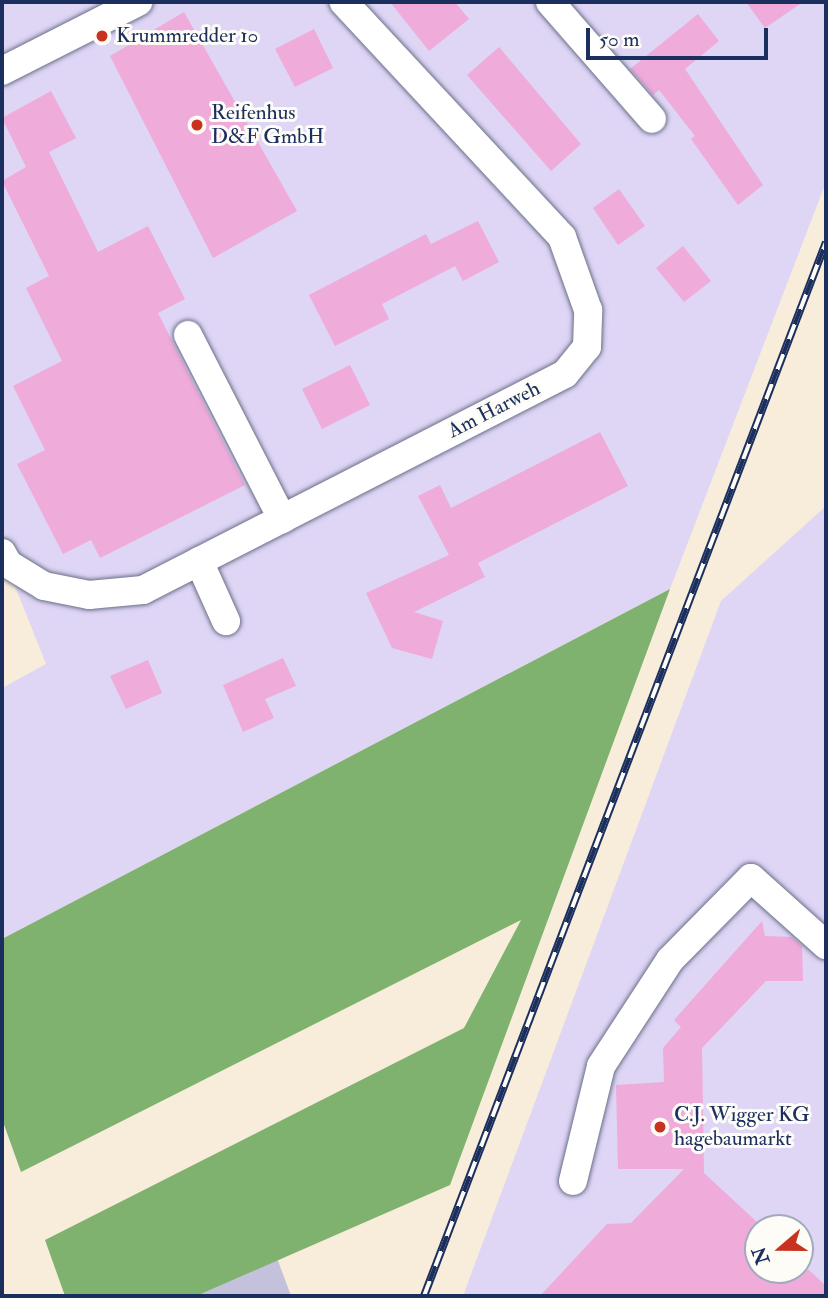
<!DOCTYPE html>
<html>
<head>
<meta charset="utf-8">
<style>
	body { margin:0 }
	#map { position:relative; width:828px; height:1298px; overflow:hidden; background:#f8ecda; font-family:"IM FELL Double Pica",serif }
	div>[style] { position:absolute }
	.built>* { inset:0; background:#dfd5f5 }
	.industrial>* { inset:0; background:#c3c1db }
	.forest>* { inset:0; background:#7eb26e }
	.building>* { inset:0; background:#efabda }
	.roads { filter:drop-shadow(0 0 2px #687189) drop-shadow(0 0 2px #687189) }
	.minor>* { height:28px; margin:-14px; padding:0 14px; transform-origin:14px; border-radius:14px; background:#fff }
	.rail>* { height:8px; margin-top:-4px; transform-origin:0; background:repeating-linear-gradient(90deg,#fdfcf7 0 16px,#1b2f5e 0 32px); box-sizing:border-box; border-block:2px solid #1b2f5e }
	.dots>* { width:19px; height:19px; translate:-50% -50%; box-sizing:border-box; border:4px solid #fdfcf7; border-radius:50% }
	span { translate:-50% -50%; white-space:nowrap; text-align:center; line-height:1.15; -webkit-text-stroke:6px #fdfcf7; paint-order:stroke }
	.poi-label { font-size:21px; color:#1b2f5e }
	.left { translate:0 -50%; text-align:left }
	.street-label { font-size:21px; color:#1b2f5e }
	.frame { position:absolute; inset:0; border:4px solid #1b2f5e; pointer-events:none }
	.north { position:absolute; left:744px; top:1214px; width:70px; height:70px; box-sizing:border-box; background:#fdfcf7; border:2px solid #a3aaba; border-radius:50%; rotate:250deg; font-size:19px; font-weight:700; line-height:28px; text-align:center; color:#1b2f5e }
	.north::after { content:''; display:block; margin:auto; width:24px; height:32px; background:#c8321e; clip-path:polygon(50% 0,100% 100%,50% 72%,0 100%) }
	.scale { position:absolute; left:586px; top:28px; width:182px; height:32px; box-sizing:border-box; border:4px solid #1b2f5e; border-top:0; padding-left:9px; font-size:21px; line-height:24px; white-space:nowrap; color:#1b2f5e; -webkit-text-stroke:5px #fdfcf7; paint-order:stroke }
</style>
</head>
<body>
<div id="map">
	<div class="built">
		<i style="clip-path:polygon(2px 2px,826px 2px,826px 182px,670px 589px,2px 939px,2px 688px,46px 664px,2px 553px)"></i>
		<i style="clip-path:polygon(evenodd,826px 506px,826px 1296px,463px 1296px,721px 601px,826px 506px,758px 1228px,800px 1228px,800px 1270px,758px 1270px,758px 1228px)"></i>
	</div>
	<div class="industrial">
		<i style="clip-path:polygon(277px 1258px,291px 1296px,196px 1296px)"></i>
	</div>
	<div class="forest">
		<i style="clip-path:polygon(670px 589px,450px 1185px,196px 1296px,65px 1296px,45px 1240px,464px 1028px,521px 920px,21px 1172px,2px 1119px,2px 939px)"></i>
	</div>
	<div class="building">
		<i style="clip-path:polygon(390px 2px,455px 2px,469px 19px,429px 51px)"></i>
		<i style="clip-path:polygon(746px 2px,803px 2px,765px 28px)"></i>
		<i style="clip-path:polygon(184px 12px,297px 211px,213px 258px,110px 56px)"></i>
		<i style="clip-path:polygon(698px 14px,719px 41px,685px 69px,763px 185px,738px 205px,691px 139px,695px 136px,659px 90px,653px 95px,630px 69px)"></i>
		<i style="clip-path:polygon(314px 29px,333px 68px,295px 87px,275px 49px)"></i>
		<i style="clip-path:polygon(499px 47px,581px 144px,551px 171px,467px 75px)"></i>
		<i style="clip-path:polygon(51px 91px,76px 138px,49px 152px,98px 252px,148px 226px,185px 299px,158px 313px,245px 485px,100px 558px,91px 540px,63px 554px,17px 464px,45px 450px,13px 386px,62px 361px,26px 288px,49px 276px,2px 181px,26px 167px,2px 118px)"></i>
		<i style="clip-path:polygon(619px 189px,645px 226px,618px 245px,593px 208px)"></i>
		<i style="clip-path:polygon(478px 221px,499px 262px,463px 281px,455px 266px,382px 304px,389px 319px,335px 346px,309px 295px,426px 234px,431px 244px)"></i>
		<i style="clip-path:polygon(683px 246px,711px 281px,684px 302px,656px 268px)"></i>
		<i style="clip-path:polygon(350px 365px,370px 405px,322px 429px,302px 389px)"></i>
		<i style="clip-path:polygon(600px 432px,628px 486px,478px 563px,485px 577px,414px 612px,443px 621px,432px 659px,392px 648px,366px 593px,449px 555px,418px 496px,440px 485px,451px 508px)"></i>
		<i style="clip-path:polygon(283px 658px,296px 686px,265px 699px,274px 718px,243px 732px,223px 685px)"></i>
		<i style="clip-path:polygon(148px 660px,162px 693px,126px 709px,110px 676px)"></i>
		<i style="clip-path:polygon(762px 921px,765px 936px,792px 937px,802px 946px,803px 981px,766px 981px,702px 1048px,704px 1173px,758px 1223px,758px 1270px,809px 1270px,826px 1286px,826px 1296px,540px 1296px,607px 1224px,631px 1223px,684px 1169px,618px 1169px,616px 1085px,664px 1082px,663px 1048px,681px 1027px,674px 1020px)"></i>
	</div>
	<div class="roads">
		<div class="minor">
			<i style="left:550px;top:2px;width:155px;rotate:48.9deg"></i>
			<i style="left:2px;top:71px;width:153px;rotate:-26.9deg"></i>
			<i style="left:188px;top:335px;width:207px;rotate:62.9deg"></i>
			<i style="left:2px;top:553px;width:13px;rotate:61deg"></i>
			<i style="left:8px;top:564px;width:42px;rotate:31.4deg"></i>
			<i style="left:44px;top:586px;width:46px;rotate:11.3deg"></i>
			<i style="left:89px;top:595px;width:54px;rotate:-5.3deg"></i>
			<i style="left:143px;top:590px;width:474px;rotate:-27.1deg"></i>
			<i style="left:565px;top:374px;width:35px;rotate:-51deg"></i>
			<i style="left:587px;top:347px;width:37px;rotate:-88deg"></i>
			<i style="left:588px;top:310px;width:77px;rotate:-109.6deg"></i>
			<i style="left:562px;top:237px;width:321px;rotate:-132.9deg"></i>
			<i style="left:199px;top:561px;width:66px;rotate:65.8deg"></i>
			<i style="left:573px;top:1181px;width:118px;rotate:-76.3deg"></i>
			<i style="left:601px;top:1066px;width:126px;rotate:-56.9deg"></i>
			<i style="left:670px;top:960px;width:115px;rotate:-45.4deg"></i>
			<i style="left:751px;top:878px;width:101px;rotate:41.8deg"></i>
		</div>
	</div>
	<div class="rail">
		<i style="left:424px;top:1296px;width:1128px;rotate:-69.12deg"></i>
	</div>
	<div class="dots">
		<i style="left:102px;top:36px;background:#c8321e"></i>
		<i style="left:197px;top:125px;background:#c8321e"></i>
		<i style="left:660px;top:1127px;background:#c8321e"></i>
	</div>
	<div class="poi-label">
		<span class="left" style="left:116px;top:36px">Krummredder 10</span>
		<span class="left" style="left:211px;top:125px">Reifenhus<br>D&amp;F GmbH</span>
		<span class="left" style="left:674px;top:1127px">C.J. Wigger KG<br>hagebaumarkt</span>
	</div>
	<div class="street-label">
		<span style="left:494px;top:410px;rotate:-27deg">Am Harweh</span>
	</div>
	<div class="frame"></div>
	<div class="north">N</div>
	<div class="scale">50 m</div>
</div>
</body>
</html>
